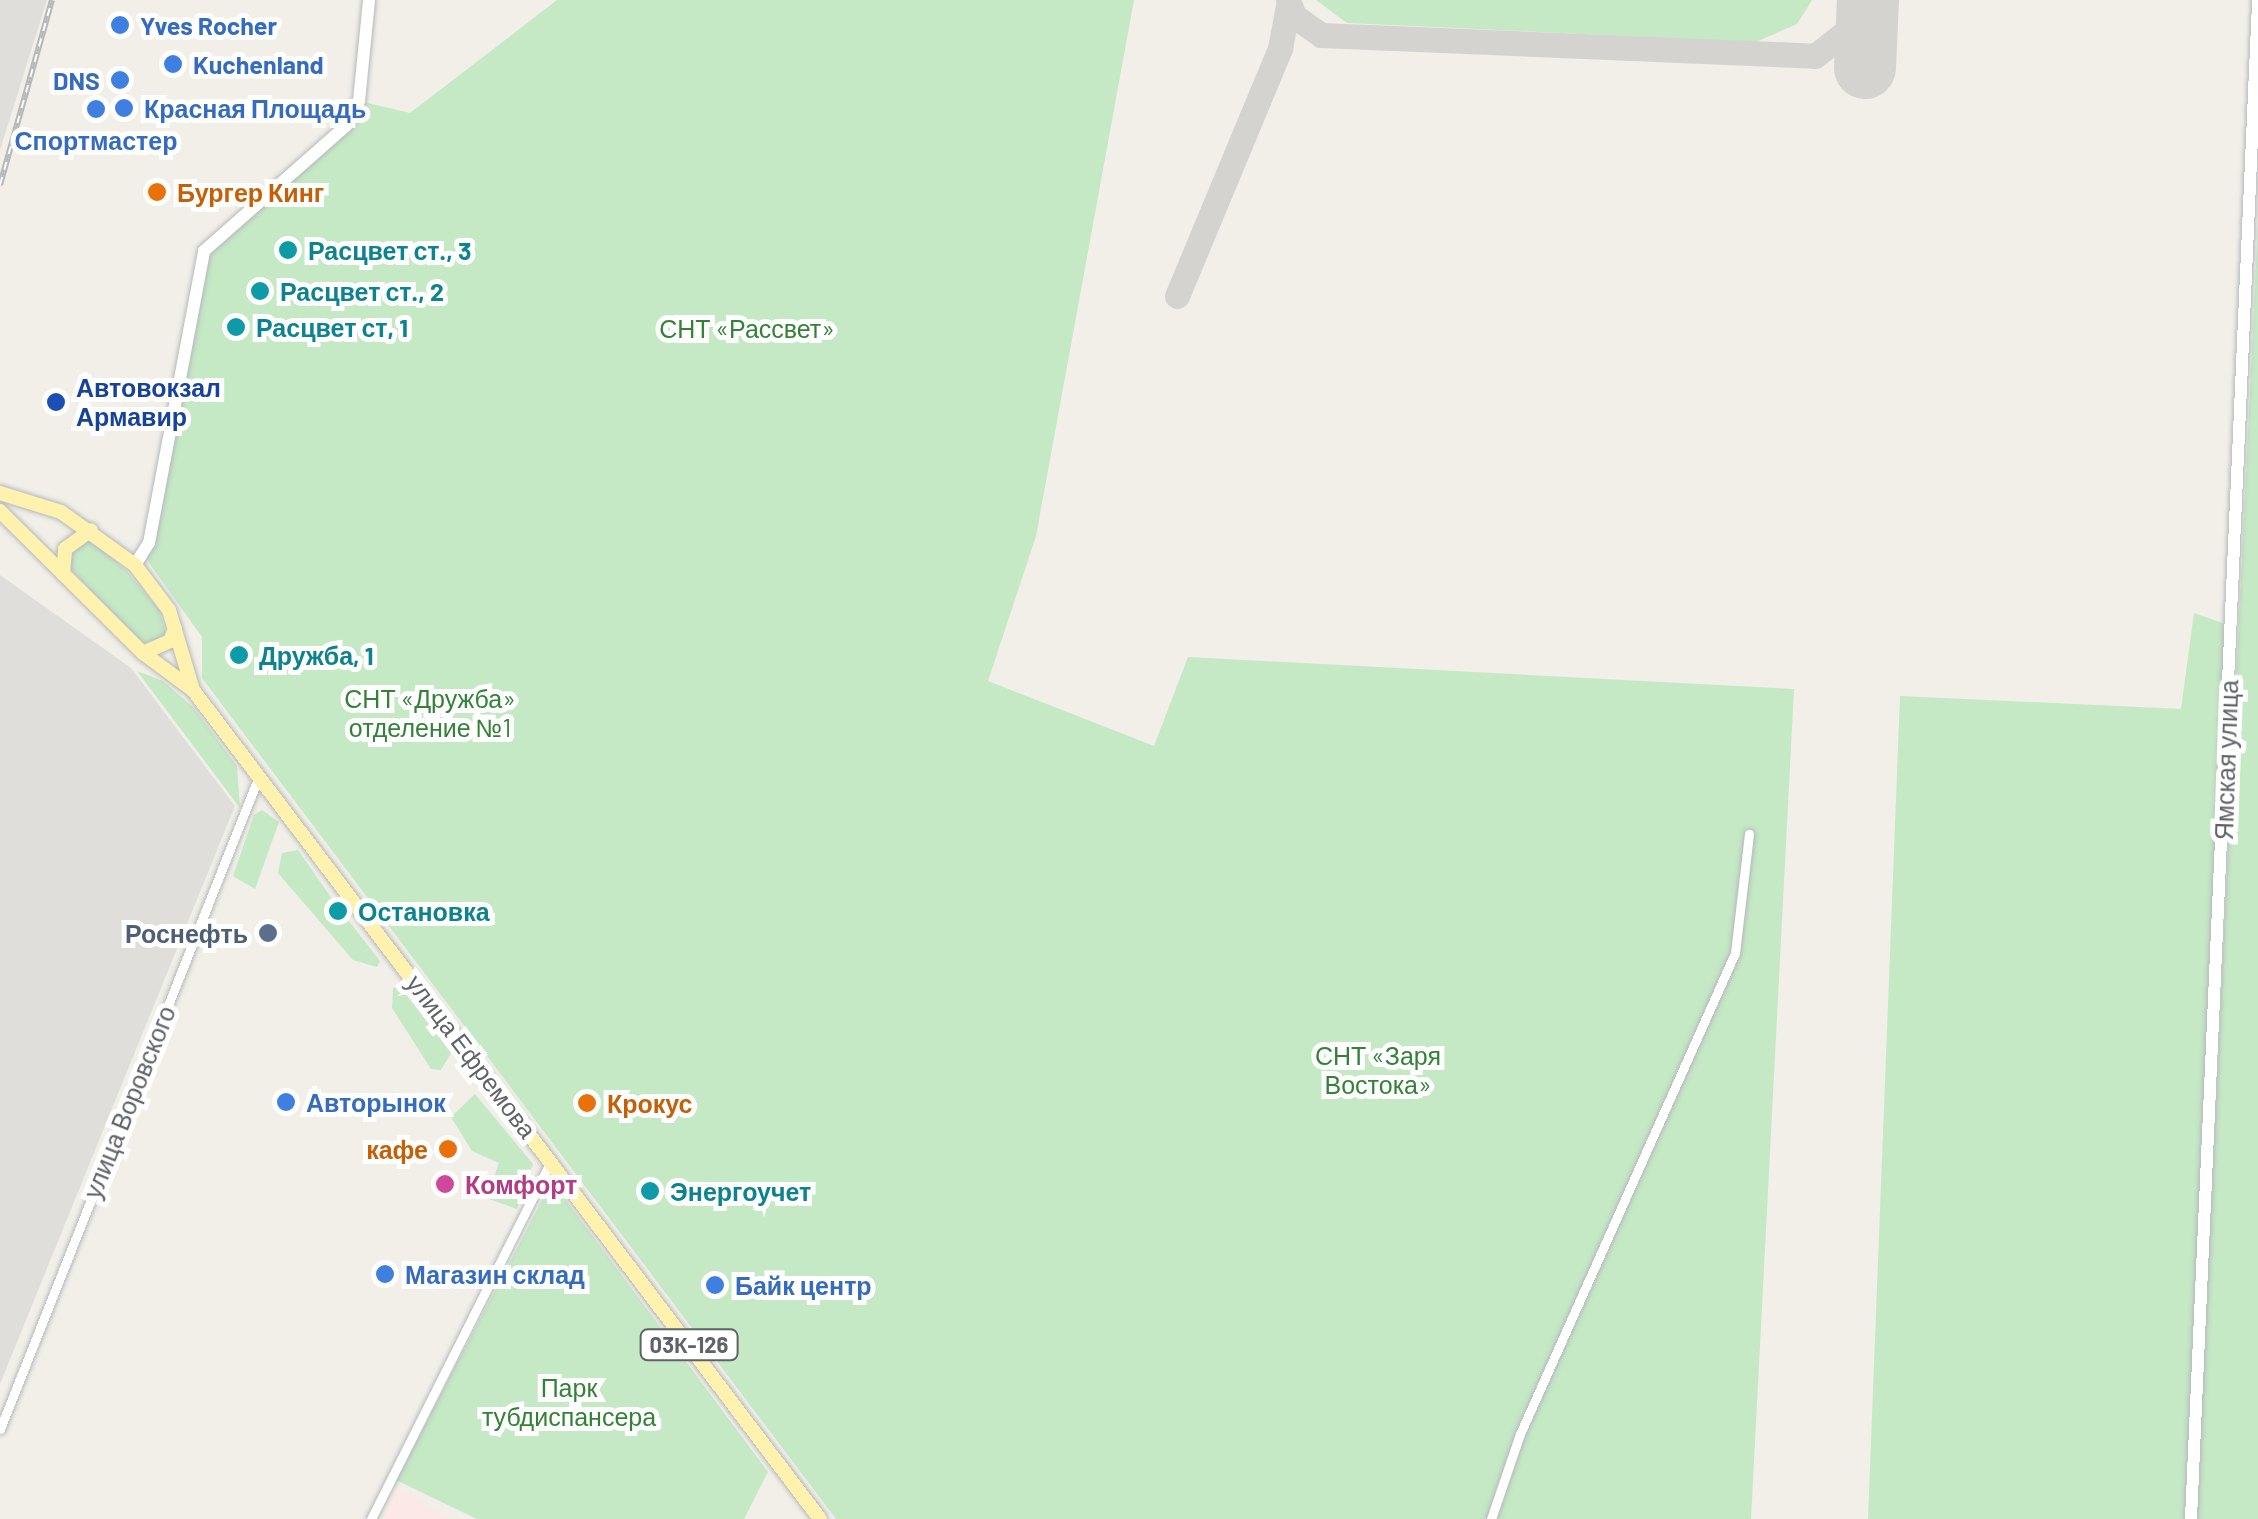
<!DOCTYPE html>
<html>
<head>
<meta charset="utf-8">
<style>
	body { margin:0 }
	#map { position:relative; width:2258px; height:1519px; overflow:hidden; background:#f1efe8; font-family:Barlow,sans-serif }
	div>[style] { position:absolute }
	.industrial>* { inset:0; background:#e0deda }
	.medical>* { inset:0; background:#fce8e6 }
	.green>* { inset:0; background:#c5e8c5 }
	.taxiway>* { height:25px; margin:-12.5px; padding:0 12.5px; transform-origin:12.5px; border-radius:12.5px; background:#d4d3d0 }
	.runway>* { height:62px; margin:-31px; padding:0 31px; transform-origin:31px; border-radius:31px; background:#d4d3d0 }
	.roads { filter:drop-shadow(0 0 2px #b5b8bc) drop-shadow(0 0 2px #b5b8bc) }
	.street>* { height:9px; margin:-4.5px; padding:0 4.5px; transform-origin:4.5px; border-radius:4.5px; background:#fff }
	.secondary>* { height:12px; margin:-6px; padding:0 6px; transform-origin:6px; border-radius:6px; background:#fff }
	.primary>* { height:14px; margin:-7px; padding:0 7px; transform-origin:7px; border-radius:7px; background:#fff2af }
	.rail>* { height:6px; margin-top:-3px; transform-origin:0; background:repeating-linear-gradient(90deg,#fff 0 8px,#b6b7b8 0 16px); box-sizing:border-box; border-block:2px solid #b6b7b8 }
	.dots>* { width:28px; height:28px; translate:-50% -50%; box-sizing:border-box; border:5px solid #fff; border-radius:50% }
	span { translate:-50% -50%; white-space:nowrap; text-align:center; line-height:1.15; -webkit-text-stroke:10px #fff; paint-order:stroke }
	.shield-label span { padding:2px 8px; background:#fff; border:2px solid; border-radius:8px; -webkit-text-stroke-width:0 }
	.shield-label { font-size:22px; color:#5f6368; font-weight:700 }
	.shop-label { font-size:25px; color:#366cbe; font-weight:700 }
	.left { translate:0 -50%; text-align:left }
	.right { translate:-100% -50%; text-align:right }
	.food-label { font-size:25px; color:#c56008; font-weight:700 }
	.culture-label { font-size:25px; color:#0d838f; font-weight:700 }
	.park-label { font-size:25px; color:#348238 }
	.transit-label { font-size:25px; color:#164399; font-weight:700 }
	.street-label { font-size:25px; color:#5f6368 }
	.service-label { font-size:25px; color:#4e5e75; font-weight:700 }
	.hotel-label { font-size:25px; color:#b23c85; font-weight:700 }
</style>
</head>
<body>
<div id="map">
	<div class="industrial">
		<i style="clip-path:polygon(0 0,47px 0,0 150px)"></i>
		<i style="clip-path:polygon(0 575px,131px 668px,235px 806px,0 1384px)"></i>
	</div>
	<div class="medical">
		<i style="clip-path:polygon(397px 1489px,452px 1519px,383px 1519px)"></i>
	</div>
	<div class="green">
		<i style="clip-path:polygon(557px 0,1134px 0,1036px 536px,988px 681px,1154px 746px,1188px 657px,1794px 689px,1751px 1519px,836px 1519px,202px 678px,202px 637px,147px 560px,148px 525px,204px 251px,307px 166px,359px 101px,410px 113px)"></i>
		<i style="clip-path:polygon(1316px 0,1812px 0,1797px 24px,1756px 42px,1347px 23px)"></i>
		<i style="clip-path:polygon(2258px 223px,2258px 1519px,2196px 1519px)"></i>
		<i style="clip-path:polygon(89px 540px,127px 571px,160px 611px,167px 638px,142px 643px,69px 567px,69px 550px)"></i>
		<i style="clip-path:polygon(2194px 613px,2231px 626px,2191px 1519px,1868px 1519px,1900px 696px,2181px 709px)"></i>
		<i style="clip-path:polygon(137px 671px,163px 681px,194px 708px,237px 766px,240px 808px)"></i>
		<i style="clip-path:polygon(262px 810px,279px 822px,255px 889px,233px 876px,254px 815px)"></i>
		<i style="clip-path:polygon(298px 850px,335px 903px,330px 908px,345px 916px,380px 961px,377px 967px,353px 960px,278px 873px,282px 853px)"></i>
		<i style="clip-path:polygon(393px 988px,401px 988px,451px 1053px,441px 1070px,431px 1069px,392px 1008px)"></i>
		<i style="clip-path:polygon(475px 1094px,533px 1164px,517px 1209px,486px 1198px,499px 1163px,472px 1151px,451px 1117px)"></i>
		<i style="clip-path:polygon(548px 1189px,562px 1195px,768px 1472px,744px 1519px,477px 1519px,396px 1480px)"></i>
	</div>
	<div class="taxiway">
		<i style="left:1288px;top:0;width:17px;rotate:69deg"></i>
		<i style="left:1294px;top:16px;width:33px;rotate:35deg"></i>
		<i style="left:1321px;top:35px;width:494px;rotate:2.4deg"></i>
		<i style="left:1815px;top:56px;width:66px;rotate:-38.3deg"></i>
		<i style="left:1177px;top:296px;width:269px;rotate:-67.4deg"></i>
		<i style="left:1280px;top:48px;width:43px;rotate:-79.2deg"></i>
	</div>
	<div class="runway">
		<i style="left:1865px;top:68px;width:68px;rotate:-87.5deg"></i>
	</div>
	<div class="roads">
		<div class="street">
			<i style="left:0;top:1429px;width:702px;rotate:-68.37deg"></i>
			<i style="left:371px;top:1519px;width:401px;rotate:-63.3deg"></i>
			<i style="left:1491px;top:1519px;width:90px;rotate:-71.2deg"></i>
			<i style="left:1520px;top:1434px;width:527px;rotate:-65.92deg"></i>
			<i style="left:1735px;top:953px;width:120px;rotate:-83.3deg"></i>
		</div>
		<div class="secondary">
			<i style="left:135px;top:565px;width:26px;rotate:-58deg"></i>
			<i style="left:149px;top:543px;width:297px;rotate:-79.3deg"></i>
			<i style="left:204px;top:251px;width:189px;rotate:-41.4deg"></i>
			<i style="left:346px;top:126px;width:28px;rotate:-63deg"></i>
			<i style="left:359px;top:101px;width:101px;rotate:-84.3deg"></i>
			<i style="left:2191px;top:1519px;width:1520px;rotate:-87.47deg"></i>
		</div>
		<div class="primary">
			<i style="left:0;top:493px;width:64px;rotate:17.3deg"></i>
			<i style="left:61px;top:512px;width:91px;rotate:35.6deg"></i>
			<i style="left:135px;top:565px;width:56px;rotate:52.9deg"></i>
			<i style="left:169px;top:610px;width:84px;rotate:73.3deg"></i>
			<i style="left:193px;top:690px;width:62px;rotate:-143.5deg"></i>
			<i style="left:143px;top:653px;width:202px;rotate:-135.2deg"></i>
			<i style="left:63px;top:574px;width:25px;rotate:-85deg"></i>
			<i style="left:65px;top:549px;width:32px;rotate:-36deg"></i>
			<i style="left:143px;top:653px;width:30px;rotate:-24deg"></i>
			<i style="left:170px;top:641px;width:13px;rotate:-67deg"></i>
			<i style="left:193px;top:690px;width:1039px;rotate:52.9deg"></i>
		</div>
	</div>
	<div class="rail">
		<i style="left:0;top:185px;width:192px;rotate:-74.3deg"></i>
	</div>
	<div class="dots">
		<i style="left:120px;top:25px;background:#3f7fe0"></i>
		<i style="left:173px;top:64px;background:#3f7fe0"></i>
		<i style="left:120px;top:80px;background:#3f7fe0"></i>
		<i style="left:124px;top:108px;background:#3f7fe0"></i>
		<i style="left:96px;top:109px;background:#3f7fe0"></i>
		<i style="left:157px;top:192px;background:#e8710a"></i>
		<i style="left:288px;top:250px;background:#0f9aa8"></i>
		<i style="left:260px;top:291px;background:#0f9aa8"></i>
		<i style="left:236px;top:327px;background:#0f9aa8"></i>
		<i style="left:56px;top:402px;background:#1a4fb4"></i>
		<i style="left:239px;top:655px;background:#0f9aa8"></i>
		<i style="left:338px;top:911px;background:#0f9aa8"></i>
		<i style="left:268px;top:933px;background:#5c6f8a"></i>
		<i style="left:286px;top:1102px;background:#3f7fe0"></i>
		<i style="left:587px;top:1103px;background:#e8710a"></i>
		<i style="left:448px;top:1149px;background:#e8710a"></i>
		<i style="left:445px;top:1184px;background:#d1479c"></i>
		<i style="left:650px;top:1191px;background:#0f9aa8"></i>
		<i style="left:385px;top:1274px;background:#3f7fe0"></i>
		<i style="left:715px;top:1285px;background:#3f7fe0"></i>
	</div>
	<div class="shield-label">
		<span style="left:689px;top:1345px">03К-126</span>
	</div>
	<div class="shop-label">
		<span class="left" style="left:140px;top:25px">Yves Rocher</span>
		<span class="left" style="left:193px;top:64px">Kuchenland</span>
		<span class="right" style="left:100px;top:80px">DNS</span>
		<span class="left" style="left:144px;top:108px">Красная Площадь</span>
		<span style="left:96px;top:140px">Спортмастер</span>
		<span class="left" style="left:306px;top:1102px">Авторынок</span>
		<span class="left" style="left:405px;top:1274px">Магазин склад</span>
		<span class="left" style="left:735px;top:1285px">Байк центр</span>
	</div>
	<div class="food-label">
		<span class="left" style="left:177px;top:192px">Бургер Кинг</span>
		<span class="left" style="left:607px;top:1103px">Крокус</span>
		<span class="right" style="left:428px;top:1149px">кафе</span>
	</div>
	<div class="culture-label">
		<span class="left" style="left:308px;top:250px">Расцвет ст., 3</span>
		<span class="left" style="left:280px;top:291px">Расцвет ст., 2</span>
		<span class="left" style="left:256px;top:327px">Расцвет ст, 1</span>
		<span class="left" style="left:259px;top:655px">Дружба, 1</span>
		<span class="left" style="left:358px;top:911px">Остановка</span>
		<span class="left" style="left:670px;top:1191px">Энергоучет</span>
	</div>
	<div class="park-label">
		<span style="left:747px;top:328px">СНТ «Рассвет»</span>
		<span style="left:430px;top:713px">СНТ «Дружба»<br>отделение №1</span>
		<span style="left:1378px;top:1070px">СНТ «Заря<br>Востока»</span>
		<span style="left:569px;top:1402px">Парк<br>тубдиспансера</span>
	</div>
	<div class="transit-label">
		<span class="left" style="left:76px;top:402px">Автовокзал<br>Армавир</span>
	</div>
	<div class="street-label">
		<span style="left:2226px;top:760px;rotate:-88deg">Ямская улица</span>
		<span style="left:472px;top:1056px;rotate:53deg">улица Ефремова</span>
		<span style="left:129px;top:1102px;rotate:-68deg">улица Воровского</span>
	</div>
	<div class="service-label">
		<span class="right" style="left:248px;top:933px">Роснефть</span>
	</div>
	<div class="hotel-label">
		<span class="left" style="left:465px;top:1184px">Комфорт</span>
	</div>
</div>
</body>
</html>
